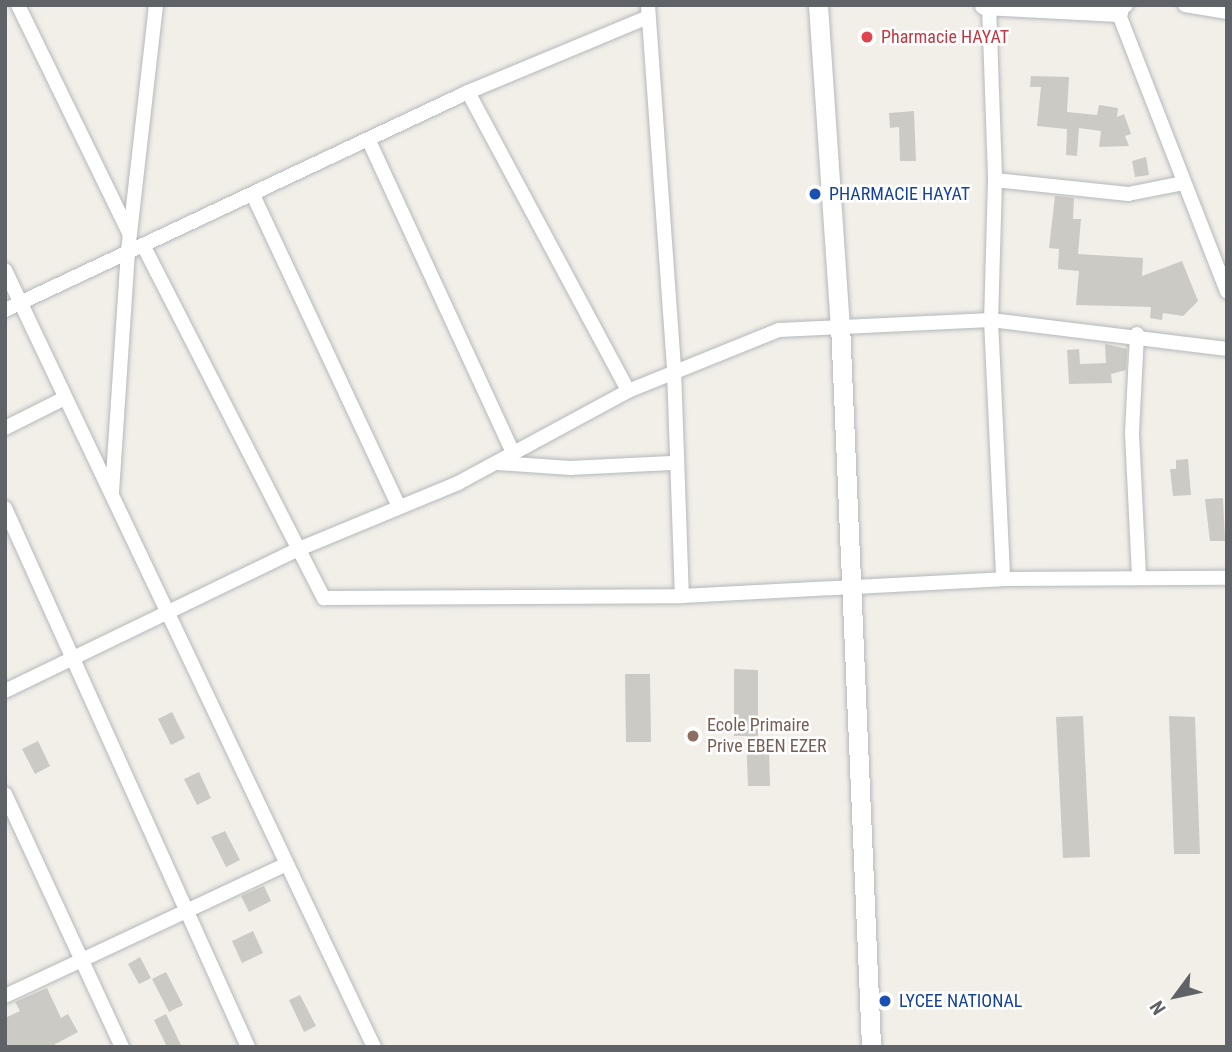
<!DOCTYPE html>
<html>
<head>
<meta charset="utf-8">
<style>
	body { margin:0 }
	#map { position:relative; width:1232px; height:1052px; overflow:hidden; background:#f1efe8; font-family:"Roboto Condensed",sans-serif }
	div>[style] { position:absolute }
	.building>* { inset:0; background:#cccac5 }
	.roads { filter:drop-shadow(0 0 2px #b5b8bc) drop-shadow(0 0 2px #b5b8bc) }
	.street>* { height:14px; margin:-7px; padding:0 7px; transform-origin:7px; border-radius:7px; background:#fff }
	.secondary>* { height:19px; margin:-9.5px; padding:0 9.5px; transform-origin:9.5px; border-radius:9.5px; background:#fff }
	.dots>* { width:19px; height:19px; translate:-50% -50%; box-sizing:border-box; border:4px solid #fff; border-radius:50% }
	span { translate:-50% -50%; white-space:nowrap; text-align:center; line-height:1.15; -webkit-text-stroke:5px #fff; paint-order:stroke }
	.health-label { font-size:18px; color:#be3a42 }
	.left { translate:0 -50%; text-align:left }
	.transit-label { font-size:18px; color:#164399 }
	.education-label { font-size:18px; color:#785e54 }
	.frame { position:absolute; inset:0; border:7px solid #5f6368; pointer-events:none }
	.north { position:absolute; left:1141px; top:961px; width:70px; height:70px; -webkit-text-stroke:5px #fff; paint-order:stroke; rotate:237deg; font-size:19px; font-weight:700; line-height:28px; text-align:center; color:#5f6368 }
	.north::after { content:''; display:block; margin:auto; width:24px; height:32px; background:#5f6368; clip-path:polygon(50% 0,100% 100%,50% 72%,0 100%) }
</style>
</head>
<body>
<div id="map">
	<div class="building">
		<i style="clip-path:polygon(1031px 76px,1069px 77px,1067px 112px,1097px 115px,1099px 105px,1118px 108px,1117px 117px,1124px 114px,1131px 134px,1125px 136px,1129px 146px,1099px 147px,1101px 131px,1079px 128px,1077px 156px,1066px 155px,1067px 129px,1037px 126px,1041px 87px,1030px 87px)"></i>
		<i style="clip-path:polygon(914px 111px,916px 161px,900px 161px,899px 127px,890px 128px,889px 113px)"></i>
		<i style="clip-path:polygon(1146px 157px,1149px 175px,1135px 177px,1132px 161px)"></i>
		<i style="clip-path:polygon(1055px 196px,1074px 198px,1073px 219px,1081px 219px,1078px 254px,1143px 258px,1142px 276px,1182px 261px,1198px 301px,1183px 316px,1163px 313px,1162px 320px,1150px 318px,1151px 307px,1076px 305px,1079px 271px,1058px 269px,1059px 249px,1049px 248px)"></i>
		<i style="clip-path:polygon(1105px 344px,1127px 349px,1126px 370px,1111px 374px,1112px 383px,1069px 384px,1067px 350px,1079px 349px,1080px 364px,1106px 363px)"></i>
		<i style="clip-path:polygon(1188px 459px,1191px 495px,1173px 496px,1170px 469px,1176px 469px,1176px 460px)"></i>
		<i style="clip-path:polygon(1223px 498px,1225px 541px,1210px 541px,1205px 499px)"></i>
		<i style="clip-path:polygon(734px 669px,758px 670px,758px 748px,769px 748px,770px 786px,748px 786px,746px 736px,734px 736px)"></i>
		<i style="clip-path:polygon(625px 674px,650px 674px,651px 742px,626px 742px)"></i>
		<i style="clip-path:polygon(172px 712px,185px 738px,171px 745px,158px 719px)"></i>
		<i style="clip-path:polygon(1083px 716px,1090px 857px,1063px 858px,1056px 717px)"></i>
		<i style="clip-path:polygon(1169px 716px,1195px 717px,1200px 854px,1174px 854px)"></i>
		<i style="clip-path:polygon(38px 741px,50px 766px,35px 774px,22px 749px)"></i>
		<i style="clip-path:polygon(199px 772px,211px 798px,197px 805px,184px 779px)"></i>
		<i style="clip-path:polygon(225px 831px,240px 860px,226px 867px,211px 837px)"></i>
		<i style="clip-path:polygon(264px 886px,271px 901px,249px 912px,241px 896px)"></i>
		<i style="clip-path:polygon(253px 931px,263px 953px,242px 963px,232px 941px)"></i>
		<i style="clip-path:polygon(140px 957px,151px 978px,139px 984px,128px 964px)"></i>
		<i style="clip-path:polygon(166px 972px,183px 1005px,169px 1012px,152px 979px)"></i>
		<i style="clip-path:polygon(47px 988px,61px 1018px,68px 1014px,78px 1032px,50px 1047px,5px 1047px,5px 1018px,20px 1011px,15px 1002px)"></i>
		<i style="clip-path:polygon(300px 995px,316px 1026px,304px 1032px,289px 1000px)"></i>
		<i style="clip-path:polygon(166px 1014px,182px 1047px,167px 1047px,154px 1020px)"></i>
	</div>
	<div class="roads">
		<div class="street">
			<i style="left:18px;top:5px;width:254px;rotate:64deg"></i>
			<i style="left:648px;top:5px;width:366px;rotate:85.9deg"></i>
			<i style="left:674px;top:370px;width:226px;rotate:88deg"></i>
			<i style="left:989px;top:5px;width:175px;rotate:88deg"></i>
			<i style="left:995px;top:180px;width:140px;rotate:91.6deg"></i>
			<i style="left:991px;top:320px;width:259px;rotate:87.3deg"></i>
			<i style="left:1126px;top:5px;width:11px;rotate:139deg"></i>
			<i style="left:1118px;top:12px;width:300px;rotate:68.7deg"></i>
			<i style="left:1185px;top:5px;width:43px;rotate:9.5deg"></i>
			<i style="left:468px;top:92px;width:339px;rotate:61.8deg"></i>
			<i style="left:369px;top:141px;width:343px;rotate:65.2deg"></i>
			<i style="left:995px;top:180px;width:134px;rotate:6deg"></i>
			<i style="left:1128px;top:194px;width:56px;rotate:-11.3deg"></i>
			<i style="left:253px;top:195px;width:344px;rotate:64.9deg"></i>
			<i style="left:143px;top:245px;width:397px;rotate:62.9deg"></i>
			<i style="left:324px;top:598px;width:358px;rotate:-0.3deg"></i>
			<i style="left:682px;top:596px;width:321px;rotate:-3deg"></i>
			<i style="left:1003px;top:579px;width:224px;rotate:-0.3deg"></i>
			<i style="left:5px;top:270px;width:860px;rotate:64.6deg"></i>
			<i style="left:5px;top:310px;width:512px;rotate:-25.21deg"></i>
			<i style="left:468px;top:92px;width:193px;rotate:-22.6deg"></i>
			<i style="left:1137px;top:334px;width:99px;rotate:92.9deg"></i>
			<i style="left:1132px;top:433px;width:144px;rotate:87.2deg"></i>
			<i style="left:5px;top:428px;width:67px;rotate:-26.6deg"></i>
			<i style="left:498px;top:463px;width:73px;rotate:3.9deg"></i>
			<i style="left:571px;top:468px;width:104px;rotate:-2.8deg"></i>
			<i style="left:112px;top:492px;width:242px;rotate:-86.2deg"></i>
			<i style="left:128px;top:251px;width:248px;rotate:-83.5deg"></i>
			<i style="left:5px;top:508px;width:591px;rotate:65.73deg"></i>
			<i style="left:5px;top:691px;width:321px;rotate:-25.8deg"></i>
			<i style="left:294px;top:551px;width:178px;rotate:-22.5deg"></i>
			<i style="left:458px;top:483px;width:193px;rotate:-28.4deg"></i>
			<i style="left:628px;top:391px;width:163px;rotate:-22deg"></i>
			<i style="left:779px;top:330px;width:212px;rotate:-2.7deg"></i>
			<i style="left:991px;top:320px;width:238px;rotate:7deg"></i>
			<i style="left:5px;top:794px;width:279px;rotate:65.2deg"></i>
			<i style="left:5px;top:996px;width:307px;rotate:-25.1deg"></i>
		</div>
		<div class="secondary">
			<i style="left:818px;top:5px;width:320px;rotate:86.1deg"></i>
			<i style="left:840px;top:324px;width:724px;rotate:87.54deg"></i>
			<i style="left:984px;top:5px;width:134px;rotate:3deg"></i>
			<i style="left:1118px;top:12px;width:7px;rotate:-106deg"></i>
		</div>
	</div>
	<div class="dots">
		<i style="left:867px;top:37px;background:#e0444e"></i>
		<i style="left:815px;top:194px;background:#1a4fb4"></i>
		<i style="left:693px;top:736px;background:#8d6e63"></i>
		<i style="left:885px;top:1001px;background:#1a4fb4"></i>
	</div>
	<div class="health-label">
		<span class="left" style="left:881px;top:37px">Pharmacie HAYAT</span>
	</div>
	<div class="transit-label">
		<span class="left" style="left:829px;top:194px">PHARMACIE HAYAT</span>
		<span class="left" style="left:899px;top:1001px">LYCEE NATIONAL</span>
	</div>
	<div class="education-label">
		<span class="left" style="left:707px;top:736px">Ecole Primaire<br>Prive EBEN EZER</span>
	</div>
	<div class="frame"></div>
	<div class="north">N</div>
</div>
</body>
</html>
